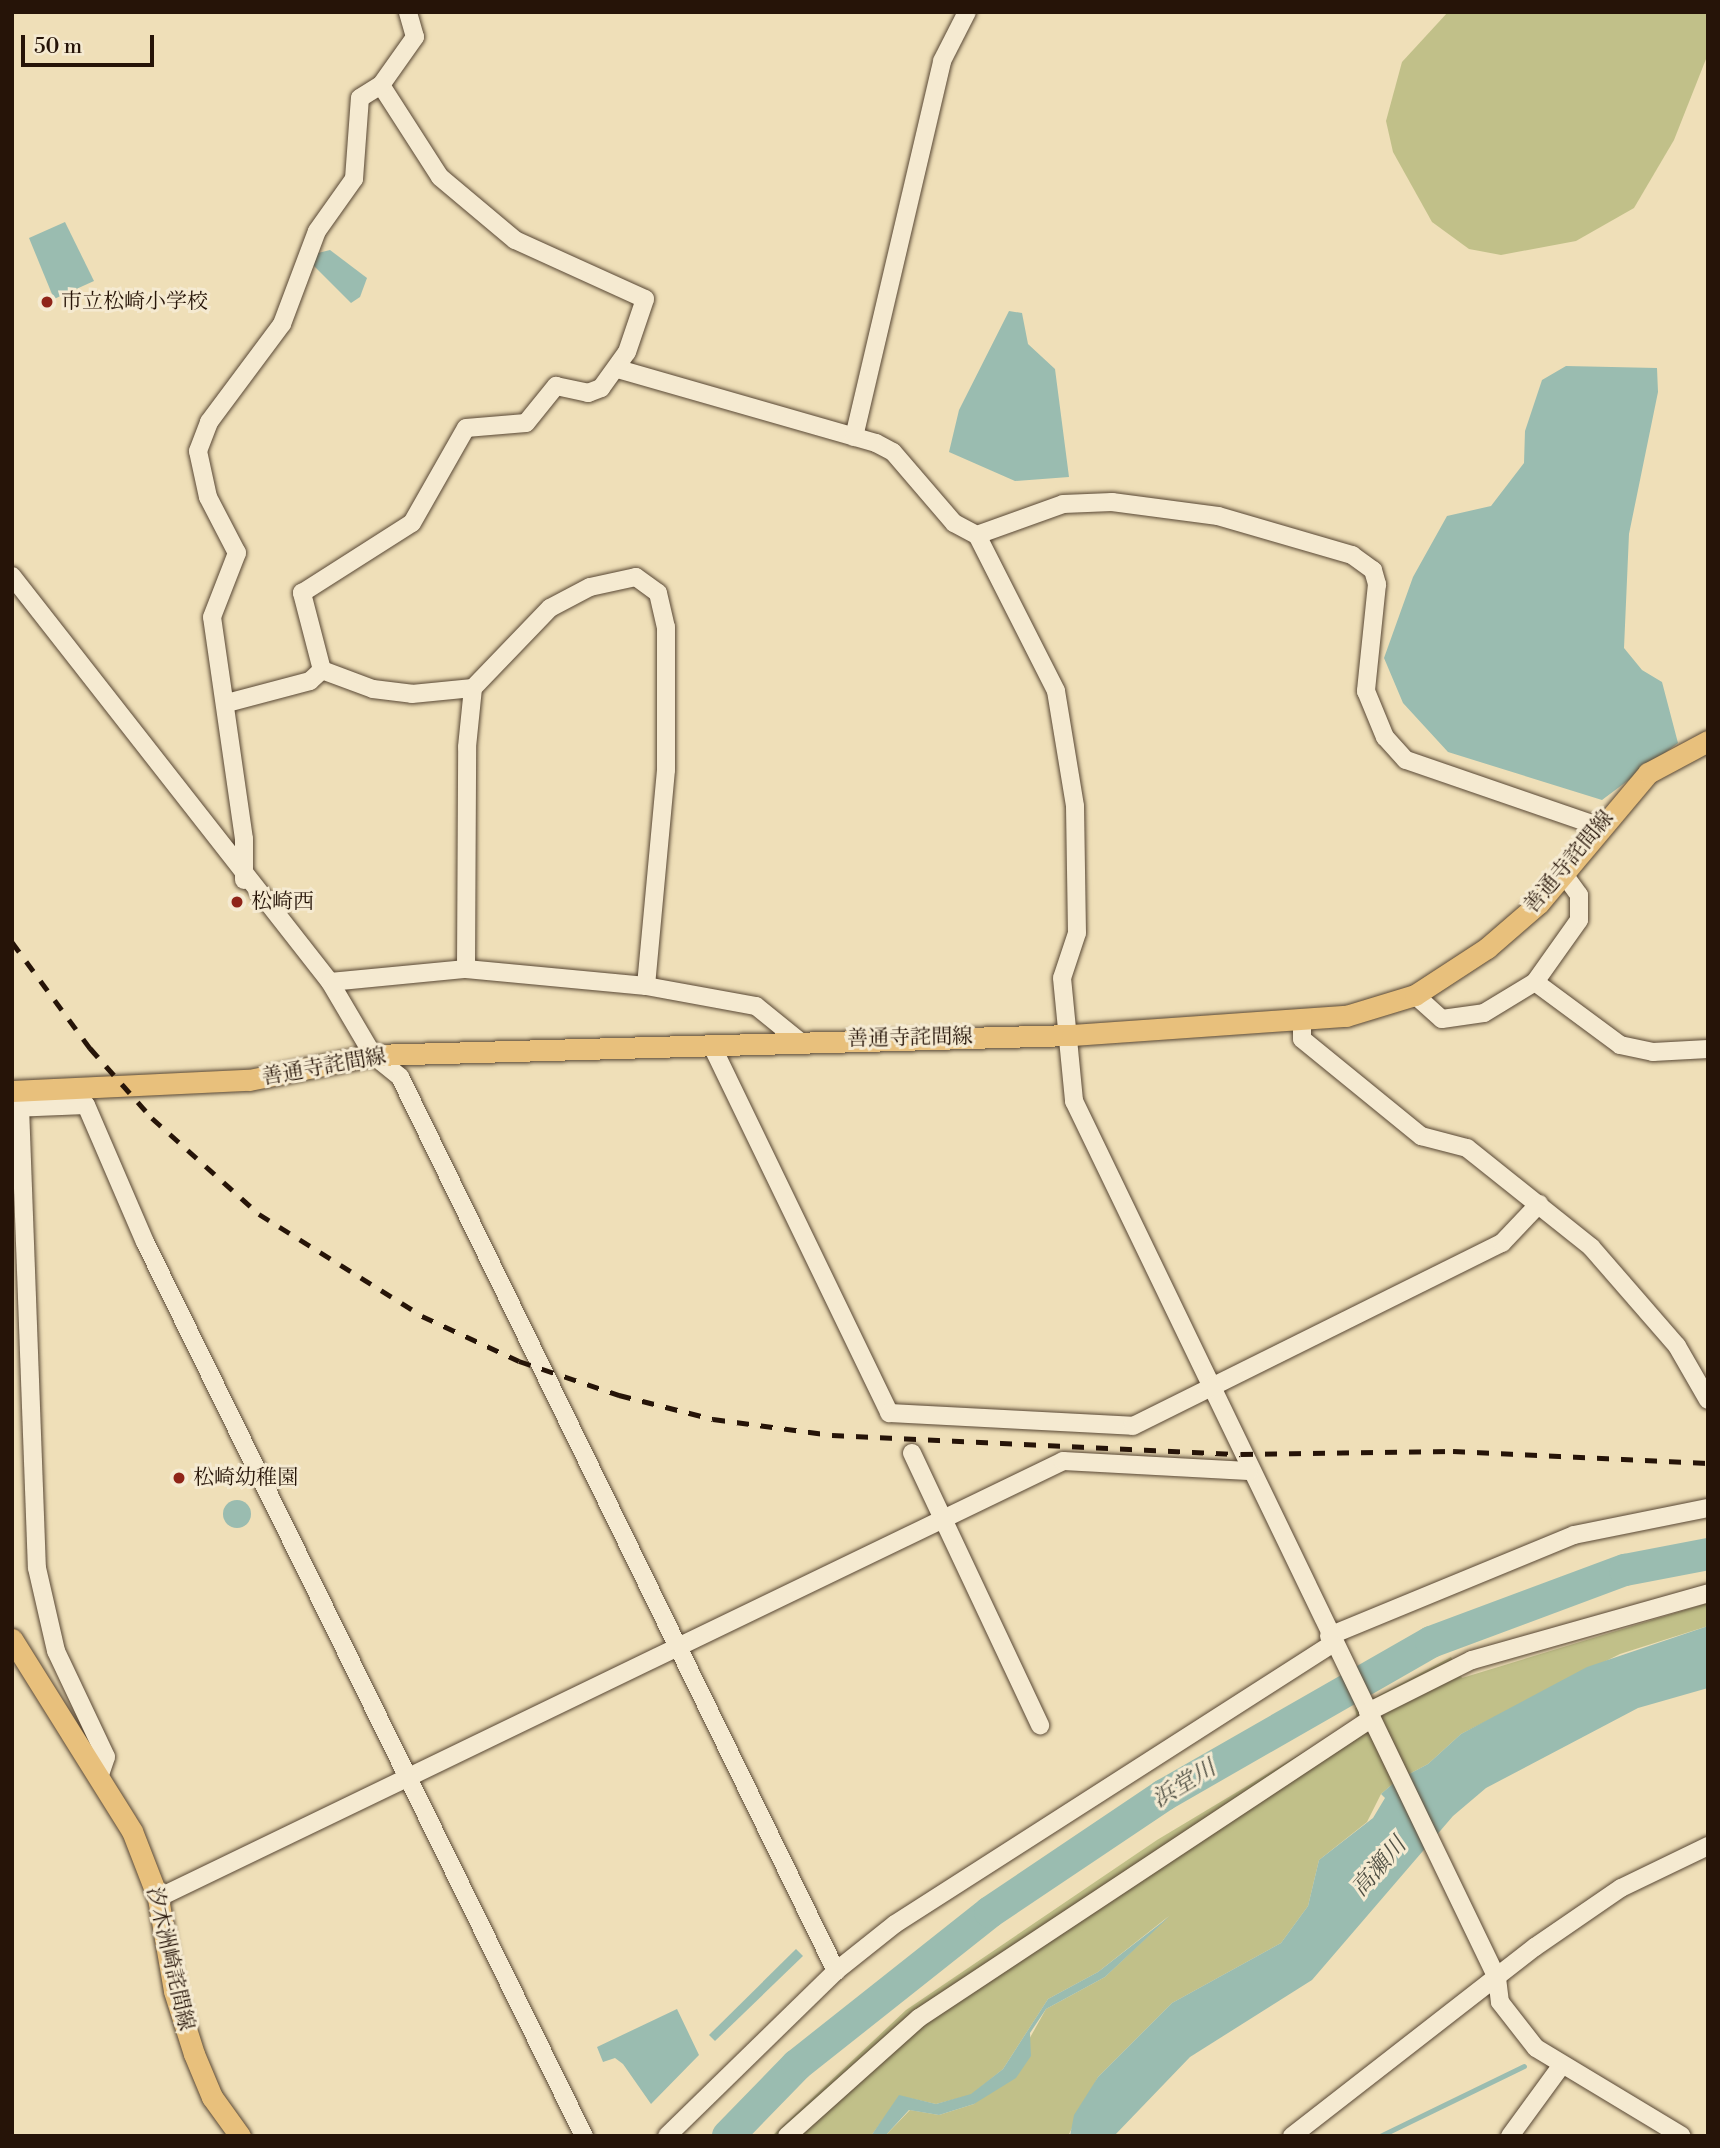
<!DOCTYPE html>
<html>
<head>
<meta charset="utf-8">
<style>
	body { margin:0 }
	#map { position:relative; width:1720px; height:2148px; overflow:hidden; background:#efdfb8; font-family:"Libre Bodoni","Noto Serif JP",serif }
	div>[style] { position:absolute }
	.green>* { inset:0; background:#c1c089 }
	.water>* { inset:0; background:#9abcb0 }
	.round { border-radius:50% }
	.stream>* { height:5px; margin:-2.5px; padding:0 2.5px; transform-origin:2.5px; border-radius:2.5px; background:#9abcb0 }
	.river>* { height:32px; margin:-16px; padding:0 16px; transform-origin:16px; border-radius:16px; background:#9abcb0 }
	.roads { filter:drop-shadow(0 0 2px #584734) drop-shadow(0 0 2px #584734) }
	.minor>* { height:18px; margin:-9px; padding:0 9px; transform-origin:9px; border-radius:9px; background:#f5ead1 }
	.major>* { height:21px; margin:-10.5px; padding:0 10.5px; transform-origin:10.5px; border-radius:10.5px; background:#e8c07c }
	.rail>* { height:5px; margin-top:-2.5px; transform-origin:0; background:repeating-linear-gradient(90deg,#261408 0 12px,transparent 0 24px) }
	.dots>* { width:19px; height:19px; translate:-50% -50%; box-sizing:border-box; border:4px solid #f5ead1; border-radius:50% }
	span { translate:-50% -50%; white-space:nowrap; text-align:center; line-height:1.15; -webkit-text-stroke:6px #f5ead1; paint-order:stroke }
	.poi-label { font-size:21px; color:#261408 }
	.left { translate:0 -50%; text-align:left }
	.street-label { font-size:21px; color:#261408 }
	.water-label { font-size:23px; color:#4f4f43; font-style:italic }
	.frame { position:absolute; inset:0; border:14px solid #261408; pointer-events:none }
	.scale { position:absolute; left:21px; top:35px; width:133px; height:32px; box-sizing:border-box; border:4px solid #261408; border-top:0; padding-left:9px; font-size:21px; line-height:24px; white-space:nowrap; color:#261408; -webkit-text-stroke:5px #f5ead1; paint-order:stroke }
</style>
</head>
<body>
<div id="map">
	<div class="green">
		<i style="clip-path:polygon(1448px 12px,1708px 12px,1708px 54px,1674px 140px,1634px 208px,1576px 241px,1501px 255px,1469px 249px,1432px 222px,1393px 152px,1386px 121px,1402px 62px)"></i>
		<i style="clip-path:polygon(1708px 1603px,1708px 1626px,1620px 1654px,1461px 1734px,1428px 1764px,1396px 1781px,1381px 1794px,1367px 1822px,1319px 1860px,1308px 1906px,1281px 1943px,1172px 2003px,1098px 2077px,1068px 2136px,885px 2136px,910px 2110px,939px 2115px,974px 2104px,1027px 2043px,1046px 2009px,1105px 1977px,1169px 1916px,1098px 1972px,1048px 1999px,1003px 2069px,971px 2095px,936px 2104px,900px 2096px,871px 2136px,772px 2136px,906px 2010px,1157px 1840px,1357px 1720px,1355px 1708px,1451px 1657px,1462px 1678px)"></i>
	</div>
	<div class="water">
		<i style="clip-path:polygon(65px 222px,94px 281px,54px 299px,29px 238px)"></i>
		<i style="clip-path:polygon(330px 250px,367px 278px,360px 297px,351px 303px,310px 262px,314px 254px)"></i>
		<i style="clip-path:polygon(1009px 311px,1022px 313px,1028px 344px,1055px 369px,1069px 477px,1015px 481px,949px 452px,959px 410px)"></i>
		<i style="clip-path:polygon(1566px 366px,1657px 368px,1658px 392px,1629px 534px,1624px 648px,1642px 670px,1662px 682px,1678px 743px,1602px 800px,1448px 752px,1403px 703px,1384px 658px,1413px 577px,1447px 516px,1491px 506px,1524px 463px,1525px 431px,1542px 380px)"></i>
		<i class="round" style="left:223px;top:1500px;width:28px;height:28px"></i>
		<i style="clip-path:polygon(1708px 1626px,1708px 1688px,1638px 1708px,1486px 1788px,1453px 1816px,1312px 1980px,1190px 2057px,1114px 2136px,1070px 2136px,1074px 2115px,1098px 2077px,1172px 2003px,1281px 1943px,1308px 1906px,1319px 1860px,1373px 1818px,1385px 1798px,1381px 1794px,1396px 1781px,1428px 1764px,1461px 1734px,1587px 1667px)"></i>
		<i style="clip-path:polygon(1170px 1916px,1105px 1977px,1046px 2009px,1030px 2033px,1031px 2056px,1016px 2078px,974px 2104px,939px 2115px,909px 2110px,885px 2136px,871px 2136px,899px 2095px,936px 2104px,971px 2094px,1003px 2069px,1048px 1999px,1098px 1972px)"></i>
		<i style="clip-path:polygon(796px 1949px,803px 1956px,715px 2041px,709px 2035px)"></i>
		<i style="clip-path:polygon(677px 2009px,699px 2055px,651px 2104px,623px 2064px,615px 2058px,603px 2062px,597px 2047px)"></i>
	</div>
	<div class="stream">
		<i style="left:1380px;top:2136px;width:160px;rotate:-25.9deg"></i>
	</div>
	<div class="river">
		<i style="left:728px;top:2136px;width:99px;rotate:-45.8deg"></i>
		<i style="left:797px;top:2065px;width:246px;rotate:-38.4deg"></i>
		<i style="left:990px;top:1912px;width:210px;rotate:-33.9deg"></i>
		<i style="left:1164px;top:1795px;width:308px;rotate:-29.8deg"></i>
		<i style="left:1431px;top:1642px;width:207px;rotate:-20.4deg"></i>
		<i style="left:1625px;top:1570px;width:85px;rotate:-10.9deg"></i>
	</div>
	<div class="roads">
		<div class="minor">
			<i style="left:618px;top:369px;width:268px;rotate:16deg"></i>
			<i style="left:876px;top:443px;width:19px;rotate:28deg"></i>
			<i style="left:893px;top:452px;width:94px;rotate:49.3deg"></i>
			<i style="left:954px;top:523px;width:26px;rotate:28deg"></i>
			<i style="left:977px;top:535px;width:175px;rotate:63.1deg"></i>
			<i style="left:1056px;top:691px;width:117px;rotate:80.6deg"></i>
			<i style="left:1075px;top:806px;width:127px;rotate:89.1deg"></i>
			<i style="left:1077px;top:933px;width:47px;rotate:108.4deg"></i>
			<i style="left:1062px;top:978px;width:124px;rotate:84.4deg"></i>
			<i style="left:1074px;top:1101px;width:974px;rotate:64.25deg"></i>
			<i style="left:1497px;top:1978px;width:24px;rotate:83deg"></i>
			<i style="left:1500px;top:2002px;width:58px;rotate:52deg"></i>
			<i style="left:1536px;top:2048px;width:170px;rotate:31.1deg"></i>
			<i style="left:854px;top:437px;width:386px;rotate:-76.8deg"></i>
			<i style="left:942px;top:61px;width:55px;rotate:-63deg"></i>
			<i style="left:977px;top:535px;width:91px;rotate:-19.8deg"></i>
			<i style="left:1063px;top:504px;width:49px;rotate:-2.3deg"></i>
			<i style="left:1112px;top:502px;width:107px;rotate:7.5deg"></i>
			<i style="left:1218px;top:516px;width:140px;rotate:16.2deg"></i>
			<i style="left:1352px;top:555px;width:26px;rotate:36deg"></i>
			<i style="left:1373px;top:570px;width:15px;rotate:74deg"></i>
			<i style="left:1377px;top:584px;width:108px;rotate:95.9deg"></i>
			<i style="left:1366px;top:691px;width:50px;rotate:67.6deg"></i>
			<i style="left:1385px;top:737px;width:31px;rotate:48deg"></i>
			<i style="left:1406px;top:760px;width:203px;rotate:19deg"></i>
			<i style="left:12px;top:576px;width:516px;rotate:51.93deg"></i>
			<i style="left:330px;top:982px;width:85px;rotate:59.5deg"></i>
			<i style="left:373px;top:1055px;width:35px;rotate:39deg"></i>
			<i style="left:400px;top:1077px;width:995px;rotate:64deg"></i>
			<i style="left:322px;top:670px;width:80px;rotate:-104.6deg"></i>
			<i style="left:302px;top:593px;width:130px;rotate:-32.5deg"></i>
			<i style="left:412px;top:523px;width:109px;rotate:-60.4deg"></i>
			<i style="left:466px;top:428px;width:60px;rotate:-4.8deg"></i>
			<i style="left:526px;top:423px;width:48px;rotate:-51deg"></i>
			<i style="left:556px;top:386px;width:33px;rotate:12deg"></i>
			<i style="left:588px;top:393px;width:14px;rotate:-21deg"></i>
			<i style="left:601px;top:388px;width:44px;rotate:-54.2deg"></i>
			<i style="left:627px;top:352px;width:56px;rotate:-71.2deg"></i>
			<i style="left:645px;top:299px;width:143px;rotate:-155.6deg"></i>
			<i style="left:515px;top:240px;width:98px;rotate:-140deg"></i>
			<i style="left:440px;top:177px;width:109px;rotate:-122.7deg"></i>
			<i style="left:381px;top:85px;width:59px;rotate:-54.7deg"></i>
			<i style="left:415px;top:37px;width:26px;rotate:-106deg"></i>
			<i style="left:322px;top:670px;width:54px;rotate:20.4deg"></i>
			<i style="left:373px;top:689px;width:39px;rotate:7deg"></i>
			<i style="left:412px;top:694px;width:61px;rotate:-5.6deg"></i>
			<i style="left:473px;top:688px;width:111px;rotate:-46.1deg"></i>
			<i style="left:550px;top:608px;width:45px;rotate:-27.7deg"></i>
			<i style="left:590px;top:587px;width:47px;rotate:-12.3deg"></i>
			<i style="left:636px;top:577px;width:27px;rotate:36deg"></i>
			<i style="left:658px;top:593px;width:35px;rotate:77deg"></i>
			<i style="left:666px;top:627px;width:143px;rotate:90deg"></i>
			<i style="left:666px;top:770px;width:217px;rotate:95.3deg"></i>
			<i style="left:227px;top:703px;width:86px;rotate:-14.8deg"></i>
			<i style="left:310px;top:681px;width:16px;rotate:-43deg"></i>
			<i style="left:244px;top:880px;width:41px;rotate:-90deg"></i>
			<i style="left:244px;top:839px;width:224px;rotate:-98.2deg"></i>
			<i style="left:212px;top:617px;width:69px;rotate:-68.7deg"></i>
			<i style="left:237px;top:553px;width:63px;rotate:-117.4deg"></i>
			<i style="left:208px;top:497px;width:47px;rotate:-102.3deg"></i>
			<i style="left:198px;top:451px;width:31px;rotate:-69deg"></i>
			<i style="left:209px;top:422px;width:122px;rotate:-53.3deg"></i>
			<i style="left:282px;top:324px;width:99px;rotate:-69.4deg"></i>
			<i style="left:317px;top:231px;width:64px;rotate:-54.6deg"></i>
			<i style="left:354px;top:179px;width:81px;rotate:-85.8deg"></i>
			<i style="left:360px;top:98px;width:25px;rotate:-32deg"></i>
			<i style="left:466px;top:969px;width:222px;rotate:-89.7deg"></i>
			<i style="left:467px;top:747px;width:59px;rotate:-84.2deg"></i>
			<i style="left:330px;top:982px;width:137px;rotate:-5.5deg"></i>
			<i style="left:466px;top:969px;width:181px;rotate:5.4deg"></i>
			<i style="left:646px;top:986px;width:112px;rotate:10.3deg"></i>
			<i style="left:756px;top:1006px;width:54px;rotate:39deg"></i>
			<i style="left:1535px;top:982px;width:106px;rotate:36.5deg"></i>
			<i style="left:1620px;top:1045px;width:34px;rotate:12deg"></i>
			<i style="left:1653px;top:1052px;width:55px;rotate:-3.1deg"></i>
			<i style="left:1415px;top:995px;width:36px;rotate:42deg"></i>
			<i style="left:1442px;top:1019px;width:42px;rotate:-8.1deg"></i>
			<i style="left:1484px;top:1013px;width:60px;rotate:-31.3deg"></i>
			<i style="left:1535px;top:982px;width:76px;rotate:-54.6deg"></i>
			<i style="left:1579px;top:920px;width:25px;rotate:-90deg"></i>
			<i style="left:1579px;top:895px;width:26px;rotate:-126deg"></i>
			<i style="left:1302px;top:1020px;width:19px;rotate:90deg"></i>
			<i style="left:1302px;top:1039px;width:154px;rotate:39.2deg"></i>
			<i style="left:1421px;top:1136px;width:48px;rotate:14.6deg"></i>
			<i style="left:1467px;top:1148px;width:159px;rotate:38.6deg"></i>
			<i style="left:1591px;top:1247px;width:131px;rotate:49deg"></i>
			<i style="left:1677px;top:1346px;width:62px;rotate:60.1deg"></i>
			<i style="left:711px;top:1044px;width:410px;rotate:64.2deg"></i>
			<i style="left:889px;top:1413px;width:244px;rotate:3deg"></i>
			<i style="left:1133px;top:1426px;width:412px;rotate:-26.4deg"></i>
			<i style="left:1502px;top:1243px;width:54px;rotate:-46.5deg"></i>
			<i style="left:20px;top:1107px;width:461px;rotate:87.9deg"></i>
			<i style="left:37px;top:1568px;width:85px;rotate:77.1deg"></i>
			<i style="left:56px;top:1651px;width:117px;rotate:64.7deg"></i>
			<i style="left:106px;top:1757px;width:21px;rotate:109deg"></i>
			<i style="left:12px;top:1108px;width:74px;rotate:-2.3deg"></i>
			<i style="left:86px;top:1105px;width:149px;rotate:66.7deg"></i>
			<i style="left:145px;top:1242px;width:996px;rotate:63.85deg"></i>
			<i style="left:912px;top:1453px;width:301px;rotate:64.8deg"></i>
			<i style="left:1329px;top:1636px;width:265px;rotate:-22.4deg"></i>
			<i style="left:1574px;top:1535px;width:137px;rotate:-11.4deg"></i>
			<i style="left:1368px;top:1712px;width:116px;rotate:-26.6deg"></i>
			<i style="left:1472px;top:1660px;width:245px;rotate:-15.8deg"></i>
			<i style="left:158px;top:1898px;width:1005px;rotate:-25.77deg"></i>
			<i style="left:1063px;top:1461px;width:186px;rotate:3.1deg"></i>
			<i style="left:667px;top:2136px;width:236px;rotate:-44.3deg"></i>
			<i style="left:836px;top:1971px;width:75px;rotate:-38.5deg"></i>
			<i style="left:895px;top:1924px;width:519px;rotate:-32.65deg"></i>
			<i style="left:787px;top:2136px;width:177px;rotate:-41.8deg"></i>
			<i style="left:919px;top:2018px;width:543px;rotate:-33.51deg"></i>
			<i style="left:1292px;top:2136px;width:308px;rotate:-37.9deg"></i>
			<i style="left:1535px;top:1947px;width:104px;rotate:-34.5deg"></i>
			<i style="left:1621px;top:1888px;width:97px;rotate:-25.8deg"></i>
			<i style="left:1510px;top:2136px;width:87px;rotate:-53.9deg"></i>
		</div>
		<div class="major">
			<i style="left:12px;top:1091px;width:237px;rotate:-2.7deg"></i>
			<i style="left:249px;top:1080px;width:126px;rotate:-11.4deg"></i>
			<i style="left:373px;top:1055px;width:699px;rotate:-1.64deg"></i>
			<i style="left:1072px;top:1035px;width:275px;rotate:-4deg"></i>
			<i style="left:1346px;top:1016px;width:72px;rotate:-16.9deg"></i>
			<i style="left:1415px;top:995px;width:86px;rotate:-33.1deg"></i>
			<i style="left:1487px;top:948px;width:69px;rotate:-40.9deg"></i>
			<i style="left:1539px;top:903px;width:170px;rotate:-50deg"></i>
			<i style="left:1648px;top:773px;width:68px;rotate:-28.1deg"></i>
			<i style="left:12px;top:1639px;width:226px;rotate:58deg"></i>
			<i style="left:132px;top:1831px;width:72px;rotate:68.8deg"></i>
			<i style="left:158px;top:1898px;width:94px;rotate:80.2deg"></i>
			<i style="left:174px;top:1991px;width:66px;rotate:72.4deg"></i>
			<i style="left:194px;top:2054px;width:47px;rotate:67.3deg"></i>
			<i style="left:212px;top:2097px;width:48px;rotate:54.3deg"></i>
		</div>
	</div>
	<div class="rail">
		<i style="left:12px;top:942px;width:132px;rotate:53.7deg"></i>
		<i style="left:90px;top:1048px;width:94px;rotate:48.5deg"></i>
		<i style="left:152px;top:1118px;width:144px;rotate:41.9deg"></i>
		<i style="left:259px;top:1214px;width:192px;rotate:32deg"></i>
		<i style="left:422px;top:1316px;width:107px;rotate:24.9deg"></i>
		<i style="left:519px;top:1361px;width:106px;rotate:18.8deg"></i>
		<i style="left:619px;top:1395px;width:97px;rotate:14.3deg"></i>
		<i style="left:713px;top:1419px;width:120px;rotate:7.7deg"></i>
		<i style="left:832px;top:1435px;width:409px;rotate:2.7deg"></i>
		<i style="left:1241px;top:1454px;width:212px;rotate:-0.8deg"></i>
		<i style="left:1453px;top:1451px;width:255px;rotate:2.7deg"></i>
	</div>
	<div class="dots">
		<i style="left:47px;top:302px;background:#8f2418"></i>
		<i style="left:237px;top:902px;background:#8f2418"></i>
		<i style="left:179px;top:1478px;background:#8f2418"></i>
	</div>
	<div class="poi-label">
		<span class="left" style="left:61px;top:302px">市立松崎小学校</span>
		<span class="left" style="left:251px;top:902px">松崎西</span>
		<span class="left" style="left:193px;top:1478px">松崎幼稚園</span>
	</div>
	<div class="street-label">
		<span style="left:1569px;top:862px;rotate:-50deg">善通寺詫間線</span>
		<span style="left:910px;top:1038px;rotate:-1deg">善通寺詫間線</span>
		<span style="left:324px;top:1067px;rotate:-10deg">善通寺詫間線</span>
		<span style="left:170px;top:1959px;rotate:77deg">汐木洲崎詫間線</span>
	</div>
	<div class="water-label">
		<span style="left:1184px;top:1784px;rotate:-31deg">浜堂川</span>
		<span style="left:1379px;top:1867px;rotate:-49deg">高瀬川</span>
	</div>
	<div class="frame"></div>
	<div class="scale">50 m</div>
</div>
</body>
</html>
